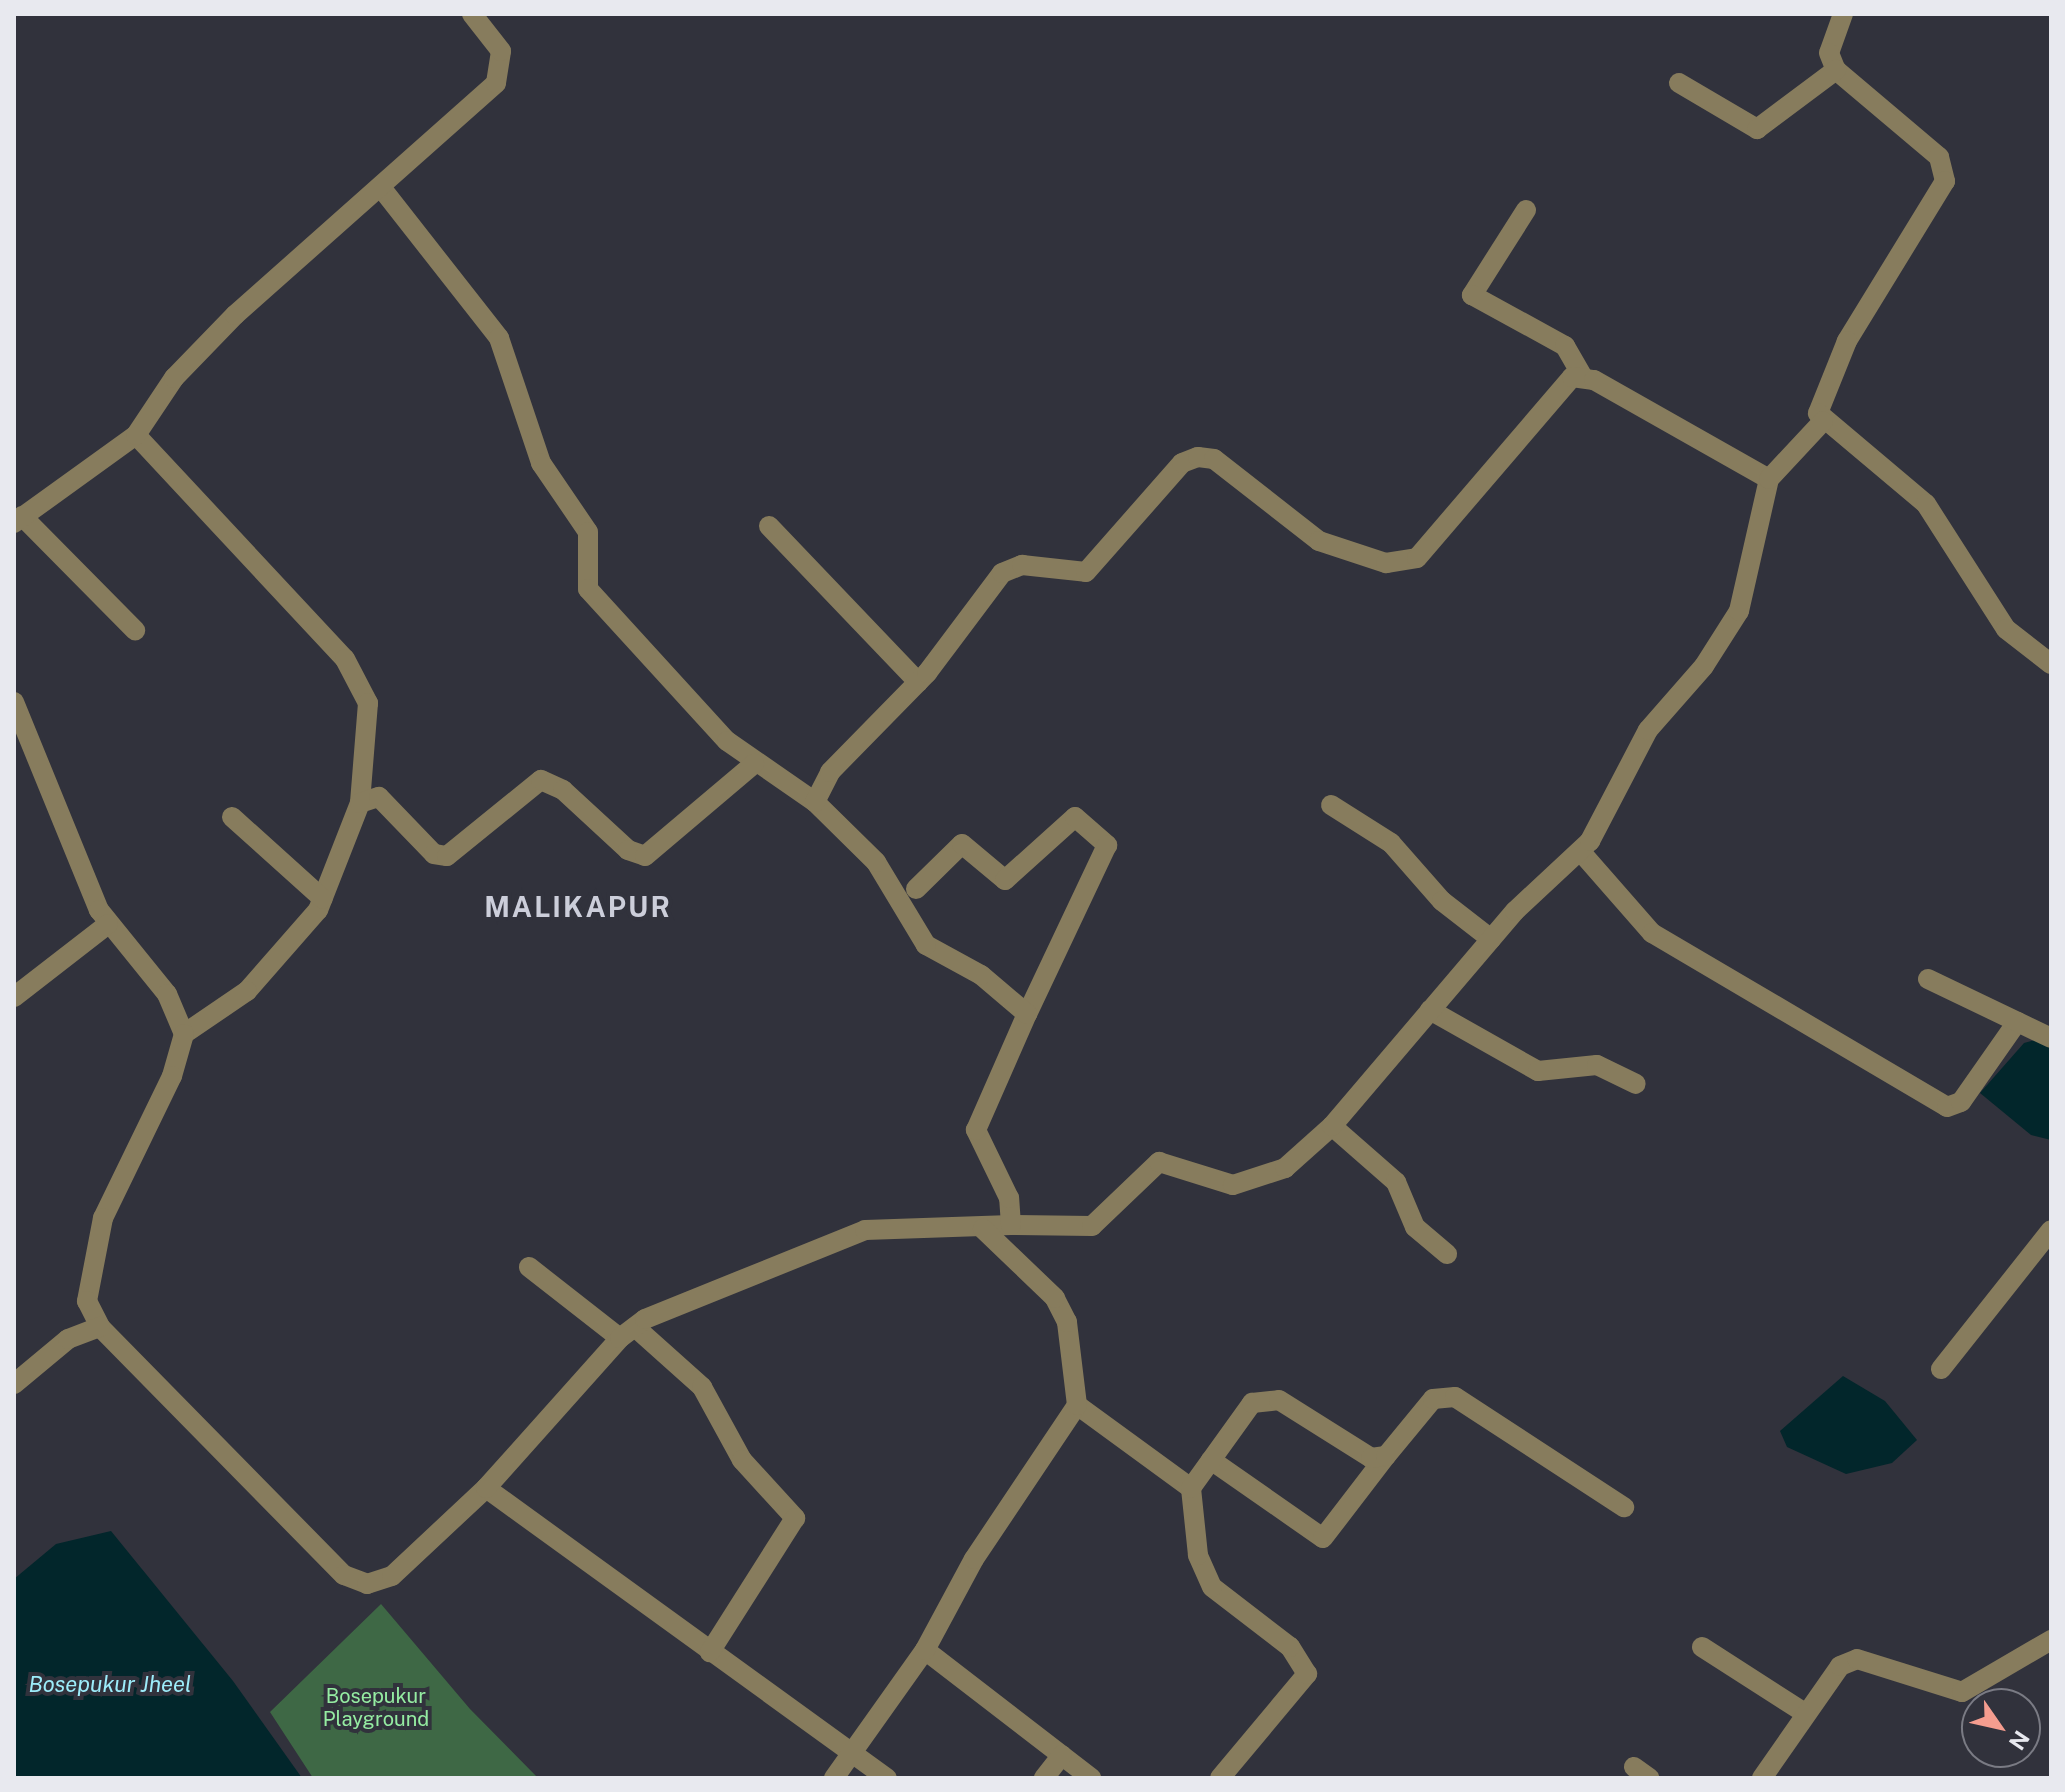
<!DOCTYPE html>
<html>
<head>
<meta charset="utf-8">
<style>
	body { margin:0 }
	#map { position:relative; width:2065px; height:1792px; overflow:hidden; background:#31323c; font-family:"Public Sans",sans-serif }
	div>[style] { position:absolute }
	.green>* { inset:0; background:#3e6845 }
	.water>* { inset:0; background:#02262b }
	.minor>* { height:20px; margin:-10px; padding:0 10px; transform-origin:10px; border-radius:10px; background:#877c5d }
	span { translate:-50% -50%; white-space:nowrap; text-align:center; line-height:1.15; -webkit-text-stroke:8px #31323c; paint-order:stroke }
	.park-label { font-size:20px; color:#95eca2 }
	.water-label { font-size:22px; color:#9decfa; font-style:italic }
	.district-label { font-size:28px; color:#ccceda; font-weight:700; letter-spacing:2px }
	.frame { position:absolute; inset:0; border:16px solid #e8e9ef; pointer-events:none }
	.north { position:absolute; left:1961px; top:1688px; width:80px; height:80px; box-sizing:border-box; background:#31323c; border:2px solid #7a7b84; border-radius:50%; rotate:124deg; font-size:22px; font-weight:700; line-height:32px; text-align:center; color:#e8e9ef }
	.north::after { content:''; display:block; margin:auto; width:28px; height:36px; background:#f59d8f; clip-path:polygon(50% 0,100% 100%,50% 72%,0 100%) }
</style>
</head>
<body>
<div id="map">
	<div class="green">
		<i style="clip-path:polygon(381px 1604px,470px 1709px,538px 1778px,313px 1778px,270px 1712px)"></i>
	</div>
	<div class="water">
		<i style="clip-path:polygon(2046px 1037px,2051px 1040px,2051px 1140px,2031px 1135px,1980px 1093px,2024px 1043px)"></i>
		<i style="clip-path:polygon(1843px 1376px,1885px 1401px,1917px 1440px,1892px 1463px,1846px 1474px,1787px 1447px,1780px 1431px)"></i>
		<i style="clip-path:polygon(111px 1531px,233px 1681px,302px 1778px,14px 1778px,14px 1579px,56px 1544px)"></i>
	</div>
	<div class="minor">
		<i style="left:1843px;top:14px;width:41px;rotate:109.7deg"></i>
		<i style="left:1829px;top:53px;width:18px;rotate:68deg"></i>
		<i style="left:1836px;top:70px;width:135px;rotate:40.2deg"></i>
		<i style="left:1939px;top:157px;width:25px;rotate:76deg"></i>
		<i style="left:1945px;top:181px;width:188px;rotate:121.5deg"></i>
		<i style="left:1847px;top:341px;width:78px;rotate:111.9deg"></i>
		<i style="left:1818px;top:413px;width:141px;rotate:40.1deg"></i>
		<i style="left:1926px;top:504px;width:148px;rotate:57.4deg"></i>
		<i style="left:2006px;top:629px;width:57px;rotate:37.9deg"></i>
		<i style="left:1679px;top:83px;width:91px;rotate:30.5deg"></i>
		<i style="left:1757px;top:129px;width:99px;rotate:-36.8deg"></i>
		<i style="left:383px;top:190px;width:188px;rotate:51.9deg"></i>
		<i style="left:499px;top:338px;width:132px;rotate:71.4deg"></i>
		<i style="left:541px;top:463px;width:83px;rotate:55.7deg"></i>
		<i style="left:588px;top:532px;width:57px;rotate:90deg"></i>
		<i style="left:588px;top:589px;width:206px;rotate:47.6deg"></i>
		<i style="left:727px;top:741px;width:107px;rotate:34.7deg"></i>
		<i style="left:1526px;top:210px;width:101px;rotate:122.4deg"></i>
		<i style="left:1472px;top:295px;width:106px;rotate:28.7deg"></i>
		<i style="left:1565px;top:346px;width:34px;rotate:60deg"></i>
		<i style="left:136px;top:435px;width:306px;rotate:47deg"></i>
		<i style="left:345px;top:659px;width:50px;rotate:62.4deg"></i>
		<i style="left:368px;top:703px;width:100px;rotate:94.6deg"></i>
		<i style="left:360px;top:803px;width:115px;rotate:111.4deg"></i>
		<i style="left:318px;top:910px;width:108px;rotate:131.2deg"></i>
		<i style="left:247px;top:991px;width:76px;rotate:145.7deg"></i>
		<i style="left:22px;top:516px;width:161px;rotate:45.3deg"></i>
		<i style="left:14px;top:523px;width:150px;rotate:-35.8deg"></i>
		<i style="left:136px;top:435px;width:69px;rotate:-56.3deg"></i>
		<i style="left:174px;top:378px;width:88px;rotate:-45.9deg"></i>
		<i style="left:235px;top:315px;width:349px;rotate:-41.6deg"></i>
		<i style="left:496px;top:83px;width:32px;rotate:-81deg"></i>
		<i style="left:501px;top:51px;width:47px;rotate:-128.1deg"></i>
		<i style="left:769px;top:526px;width:216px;rotate:46.3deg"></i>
		<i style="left:14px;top:702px;width:225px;rotate:67.8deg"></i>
		<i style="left:99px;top:910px;width:108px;rotate:51deg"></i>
		<i style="left:167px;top:994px;width:43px;rotate:67deg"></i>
		<i style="left:184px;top:1034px;width:44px;rotate:105.9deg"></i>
		<i style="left:172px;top:1076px;width:158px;rotate:115.9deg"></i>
		<i style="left:103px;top:1218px;width:85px;rotate:100.9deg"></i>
		<i style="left:87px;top:1301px;width:29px;rotate:63deg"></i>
		<i style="left:100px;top:1327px;width:348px;rotate:45.5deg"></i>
		<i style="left:344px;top:1575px;width:25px;rotate:21deg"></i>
		<i style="left:367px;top:1584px;width:26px;rotate:-18deg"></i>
		<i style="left:392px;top:1576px;width:129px;rotate:-43.1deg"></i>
		<i style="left:486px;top:1488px;width:495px;rotate:35.9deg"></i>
		<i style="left:360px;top:803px;width:20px;rotate:-18deg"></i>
		<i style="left:379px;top:797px;width:79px;rotate:46deg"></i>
		<i style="left:434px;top:854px;width:13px;rotate:9deg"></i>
		<i style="left:447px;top:856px;width:121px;rotate:-39deg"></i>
		<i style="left:541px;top:780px;width:24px;rotate:24deg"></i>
		<i style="left:563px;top:790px;width:88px;rotate:42.7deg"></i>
		<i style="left:628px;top:850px;width:18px;rotate:19deg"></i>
		<i style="left:645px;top:856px;width:143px;rotate:-40.2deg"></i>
		<i style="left:1331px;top:805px;width:71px;rotate:32.3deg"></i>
		<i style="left:1391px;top:843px;width:77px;rotate:48.7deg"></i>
		<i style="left:1442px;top:901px;width:62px;rotate:37.8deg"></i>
		<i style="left:232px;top:817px;width:122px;rotate:42deg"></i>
		<i style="left:1581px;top:852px;width:108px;rotate:48.8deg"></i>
		<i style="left:1652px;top:933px;width:342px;rotate:30.5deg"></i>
		<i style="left:1947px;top:1107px;width:15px;rotate:-20deg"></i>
		<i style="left:1961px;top:1102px;width:98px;rotate:-55deg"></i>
		<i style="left:916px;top:889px;width:64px;rotate:-44.4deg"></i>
		<i style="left:962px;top:844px;width:56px;rotate:39.9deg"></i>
		<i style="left:1005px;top:880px;width:94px;rotate:-42deg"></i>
		<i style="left:1075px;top:817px;width:43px;rotate:41.2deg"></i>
		<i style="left:1107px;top:845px;width:187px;rotate:115.3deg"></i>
		<i style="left:1928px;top:979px;width:136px;rotate:25.6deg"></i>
		<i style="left:14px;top:997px;width:119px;rotate:-37.8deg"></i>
		<i style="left:1430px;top:1010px;width:124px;rotate:29.5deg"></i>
		<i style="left:1538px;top:1071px;width:59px;rotate:-5.8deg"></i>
		<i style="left:1597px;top:1065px;width:43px;rotate:26deg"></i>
		<i style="left:1332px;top:1126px;width:85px;rotate:41.2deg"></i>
		<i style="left:1396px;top:1182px;width:49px;rotate:67.1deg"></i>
		<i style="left:1415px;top:1227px;width:42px;rotate:40.2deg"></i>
		<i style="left:1011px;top:1225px;width:81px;rotate:0.7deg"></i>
		<i style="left:1092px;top:1226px;width:93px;rotate:-43.7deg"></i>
		<i style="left:1159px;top:1162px;width:77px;rotate:17.3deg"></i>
		<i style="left:1233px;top:1185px;width:55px;rotate:-18.1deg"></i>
		<i style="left:1285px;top:1168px;width:63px;rotate:-41.8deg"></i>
		<i style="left:1332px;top:1126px;width:282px;rotate:-49.6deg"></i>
		<i style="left:1515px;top:911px;width:103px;rotate:-43deg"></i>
		<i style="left:1590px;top:841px;width:125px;rotate:-62.4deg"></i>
		<i style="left:1648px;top:730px;width:85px;rotate:-48.8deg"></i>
		<i style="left:1704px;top:666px;width:65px;rotate:-57.5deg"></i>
		<i style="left:1739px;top:611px;width:135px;rotate:-77.2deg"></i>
		<i style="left:529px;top:1267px;width:115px;rotate:38deg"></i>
		<i style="left:635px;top:1327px;width:90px;rotate:41.8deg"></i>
		<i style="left:702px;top:1387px;width:83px;rotate:61.3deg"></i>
		<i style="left:742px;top:1460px;width:79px;rotate:47.6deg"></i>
		<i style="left:795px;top:1518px;width:159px;rotate:122.4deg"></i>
		<i style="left:1941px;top:1369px;width:177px;rotate:-51.6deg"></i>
		<i style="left:14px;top:1384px;width:70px;rotate:-39.8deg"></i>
		<i style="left:68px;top:1339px;width:34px;rotate:-21deg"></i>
		<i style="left:1077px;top:1405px;width:141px;rotate:36.1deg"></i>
		<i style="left:1211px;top:1460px;width:136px;rotate:34.9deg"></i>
		<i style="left:1323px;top:1538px;width:103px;rotate:-52.5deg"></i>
		<i style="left:486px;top:1488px;width:201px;rotate:-48.2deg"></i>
		<i style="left:620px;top:1338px;width:31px;rotate:-37deg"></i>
		<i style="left:645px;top:1319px;width:237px;rotate:-22deg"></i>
		<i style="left:865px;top:1230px;width:146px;rotate:-2deg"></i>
		<i style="left:1011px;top:1225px;width:27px;rotate:-94deg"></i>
		<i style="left:1009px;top:1198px;width:76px;rotate:-115.9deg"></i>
		<i style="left:976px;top:1130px;width:127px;rotate:-66.3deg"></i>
		<i style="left:1027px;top:1014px;width:60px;rotate:-139.7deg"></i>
		<i style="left:981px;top:975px;width:63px;rotate:-151.4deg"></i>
		<i style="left:926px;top:945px;width:97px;rotate:-121.1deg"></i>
		<i style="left:876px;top:862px;width:86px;rotate:-135.5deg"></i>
		<i style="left:815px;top:802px;width:34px;rotate:-63deg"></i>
		<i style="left:830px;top:772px;width:139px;rotate:-45.6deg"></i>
		<i style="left:927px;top:673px;width:125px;rotate:-53.1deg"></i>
		<i style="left:1002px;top:573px;width:22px;rotate:-22deg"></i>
		<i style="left:1022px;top:565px;width:64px;rotate:6.2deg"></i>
		<i style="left:1086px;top:572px;width:145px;rotate:-48.6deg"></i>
		<i style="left:1182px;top:463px;width:17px;rotate:-21deg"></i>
		<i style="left:1198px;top:457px;width:16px;rotate:7deg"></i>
		<i style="left:1214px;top:459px;width:133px;rotate:38deg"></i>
		<i style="left:1319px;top:541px;width:71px;rotate:18.2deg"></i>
		<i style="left:1386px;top:563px;width:31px;rotate:-9deg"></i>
		<i style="left:1417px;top:558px;width:238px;rotate:-49.4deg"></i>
		<i style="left:1572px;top:377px;width:22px;rotate:8deg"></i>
		<i style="left:1594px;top:380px;width:201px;rotate:29.5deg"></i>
		<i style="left:1769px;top:479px;width:79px;rotate:-47deg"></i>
		<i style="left:1702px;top:1647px;width:122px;rotate:32.7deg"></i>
		<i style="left:925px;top:1650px;width:210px;rotate:37.6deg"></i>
		<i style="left:1634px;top:1767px;width:19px;rotate:36deg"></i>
		<i style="left:834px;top:1778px;width:157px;rotate:-54.6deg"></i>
		<i style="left:925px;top:1650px;width:103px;rotate:-61.7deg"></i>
		<i style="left:974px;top:1559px;width:185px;rotate:-56.2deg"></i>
		<i style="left:1077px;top:1405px;width:84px;rotate:-96.9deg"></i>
		<i style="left:1067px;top:1322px;width:27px;rotate:-117deg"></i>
		<i style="left:1055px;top:1298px;width:100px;rotate:-136.2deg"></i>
		<i style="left:1044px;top:1778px;width:29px;rotate:-52deg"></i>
		<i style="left:1220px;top:1778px;width:136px;rotate:-50.1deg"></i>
		<i style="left:1307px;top:1674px;width:32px;rotate:-122deg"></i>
		<i style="left:1290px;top:1647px;width:98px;rotate:-142.4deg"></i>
		<i style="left:1212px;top:1587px;width:35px;rotate:-114deg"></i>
		<i style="left:1198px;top:1555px;width:67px;rotate:-96deg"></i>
		<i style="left:1191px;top:1488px;width:105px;rotate:-54.3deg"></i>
		<i style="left:1252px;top:1403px;width:27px;rotate:-6deg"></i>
		<i style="left:1279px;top:1400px;width:109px;rotate:32.2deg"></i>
		<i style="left:1371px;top:1458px;width:15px;rotate:-8deg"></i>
		<i style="left:1386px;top:1456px;width:74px;rotate:-50.5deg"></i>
		<i style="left:1433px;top:1399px;width:22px;rotate:-5deg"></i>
		<i style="left:1455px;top:1397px;width:202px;rotate:33.1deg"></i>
		<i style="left:1762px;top:1778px;width:136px;rotate:-55.1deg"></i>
		<i style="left:1840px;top:1666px;width:18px;rotate:-22deg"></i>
		<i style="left:1857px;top:1659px;width:110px;rotate:17.4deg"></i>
		<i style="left:1962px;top:1692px;width:103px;rotate:-30.3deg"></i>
	</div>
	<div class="park-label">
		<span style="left:376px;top:1708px">Bosepukur<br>Playground</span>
	</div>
	<div class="water-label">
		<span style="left:110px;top:1685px">Bosepukur Jheel</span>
	</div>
	<div class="district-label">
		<span style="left:578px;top:907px">MALIKAPUR</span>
	</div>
	<div class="frame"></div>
	<div class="north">N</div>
</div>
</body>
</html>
